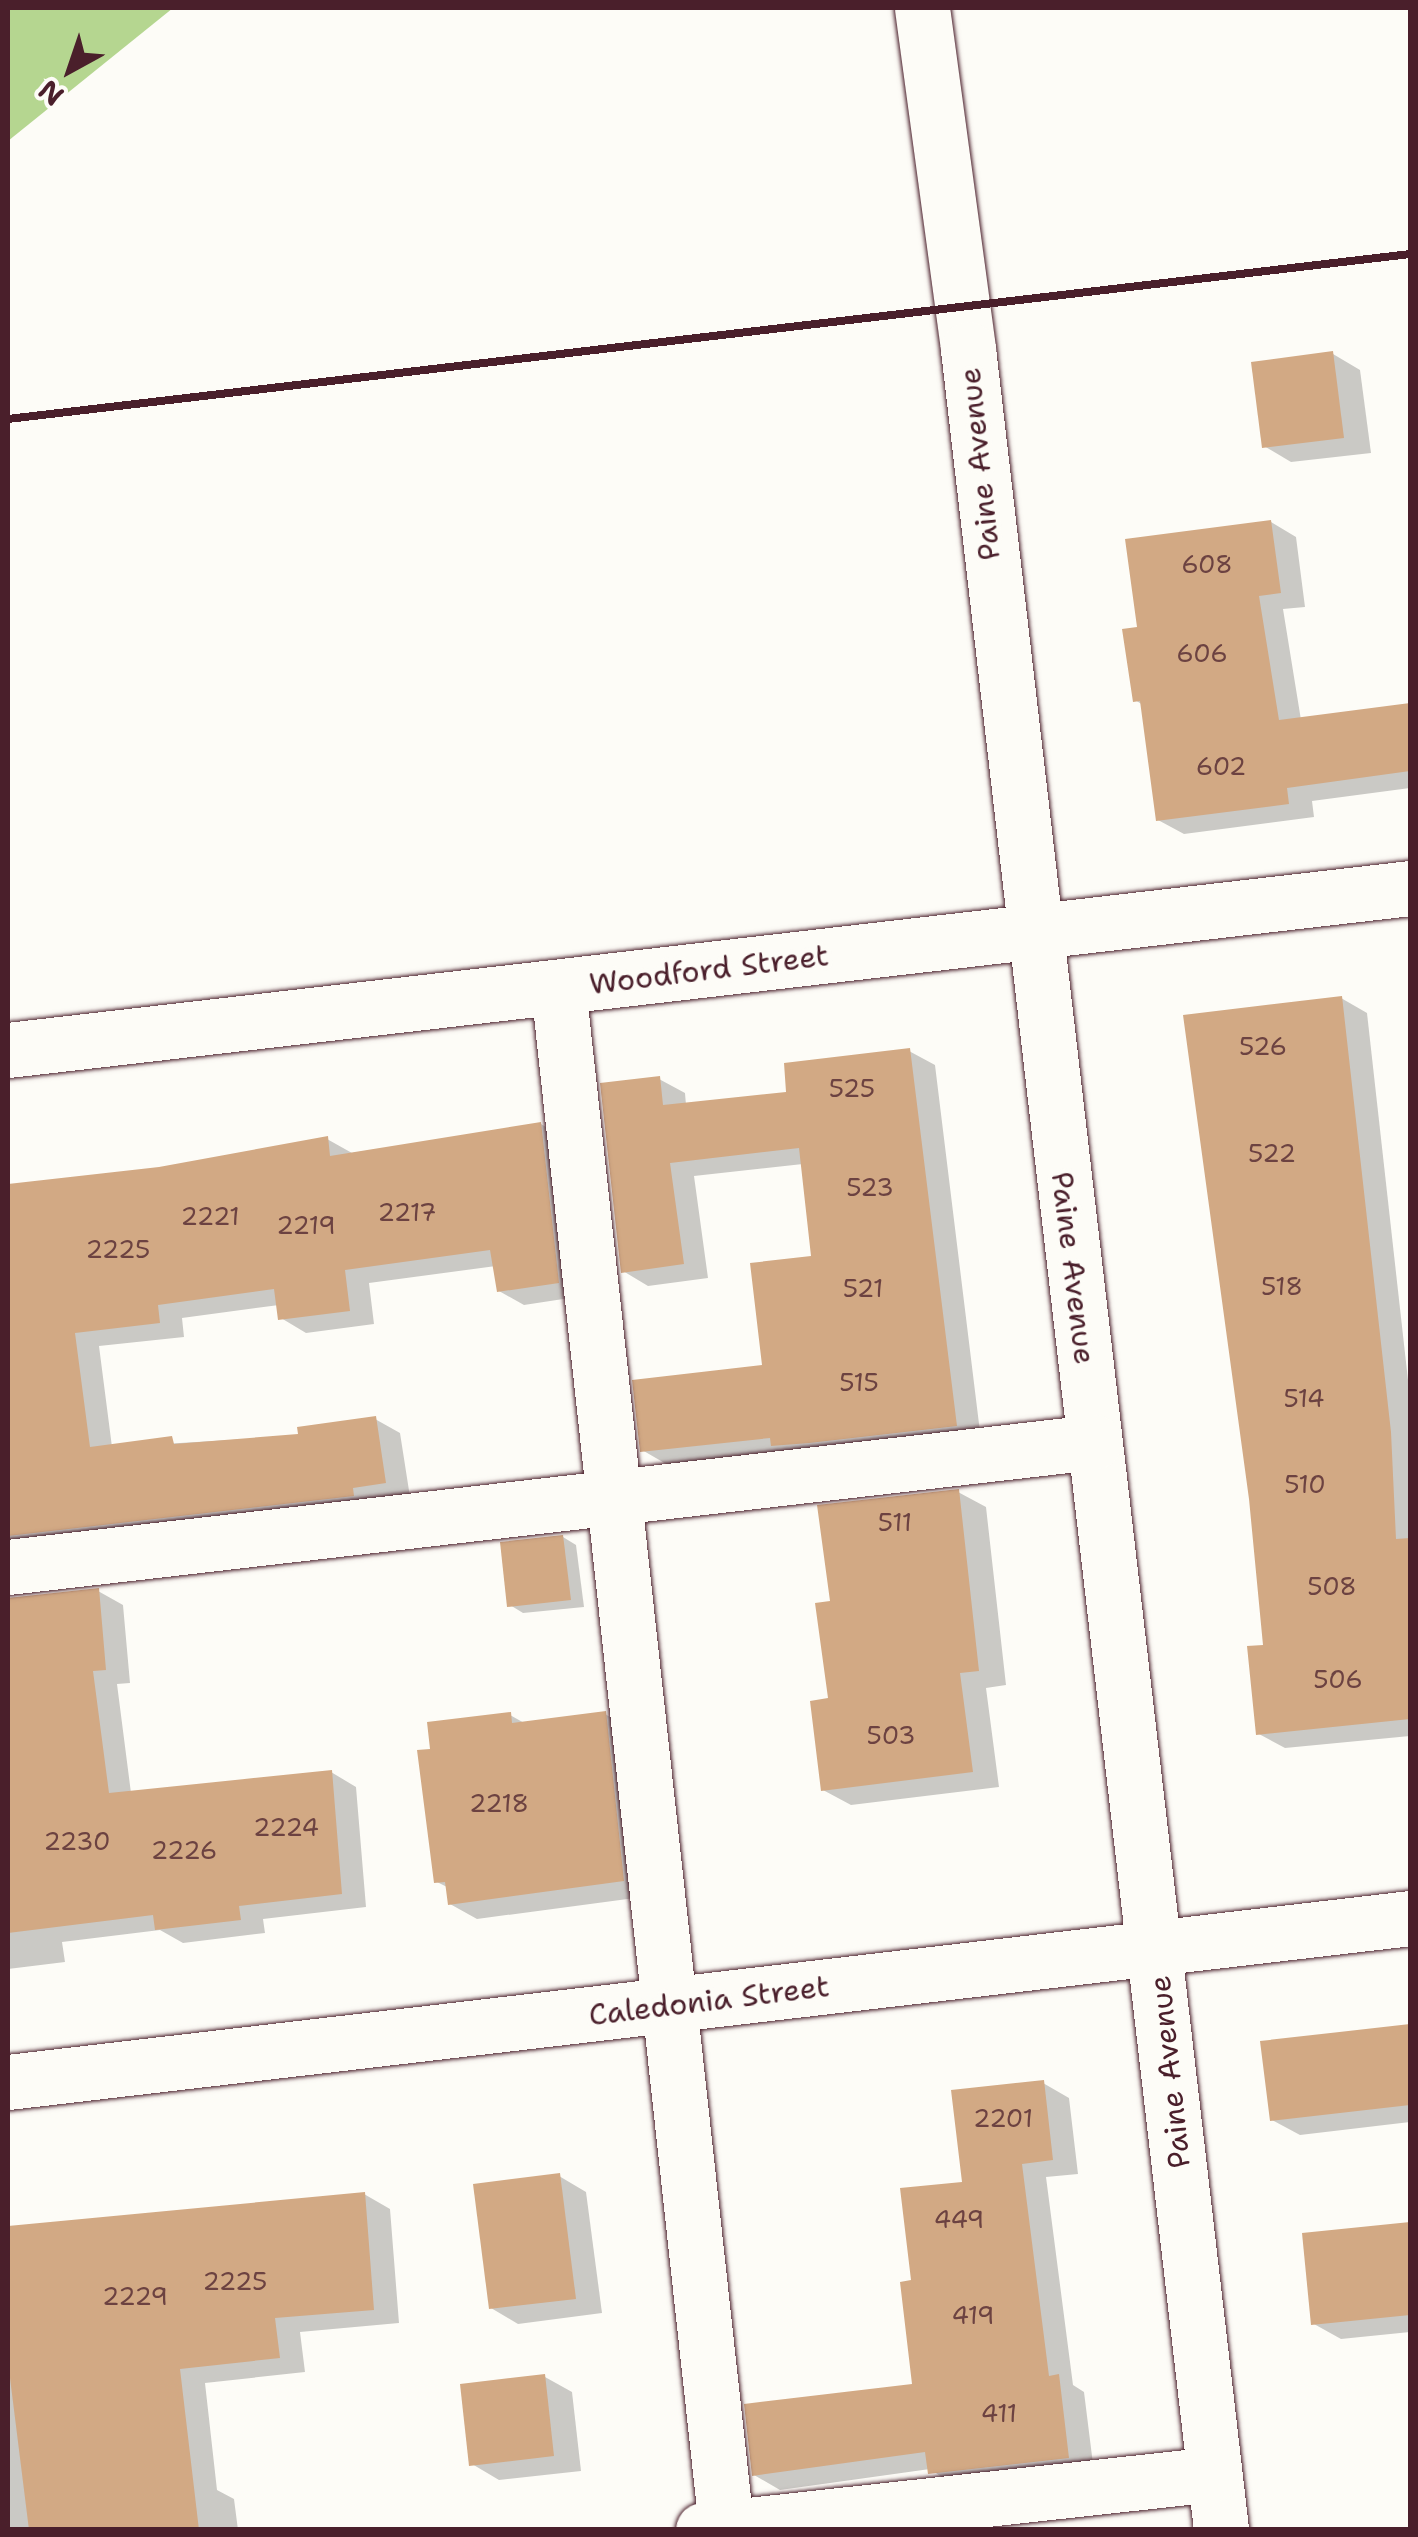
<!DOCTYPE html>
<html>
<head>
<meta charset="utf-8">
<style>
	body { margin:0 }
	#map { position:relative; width:1418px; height:2537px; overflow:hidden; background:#fdfcf7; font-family:"Shantell Sans",sans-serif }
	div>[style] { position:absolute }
	.green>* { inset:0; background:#b5d690 }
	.shadow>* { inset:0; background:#0003 }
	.building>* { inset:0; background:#d2a984 }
	.roads { filter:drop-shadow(0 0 2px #4a1f2b) drop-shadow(0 0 2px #4a1f2b) }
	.minor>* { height:55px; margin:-27.5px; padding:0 27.5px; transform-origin:27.5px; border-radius:27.5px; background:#fdfcf7 }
	.rail>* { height:8px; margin:-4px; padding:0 4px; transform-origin:4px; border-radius:4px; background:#4a1f2b }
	span { translate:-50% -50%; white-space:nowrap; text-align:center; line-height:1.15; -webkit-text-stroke:9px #fdfcf7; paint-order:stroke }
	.number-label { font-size:25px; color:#6c4241 }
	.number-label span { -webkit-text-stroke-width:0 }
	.street-label { font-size:30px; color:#4a1f2b }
	.frame { position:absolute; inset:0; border:10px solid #4a1f2b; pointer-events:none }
	.north { position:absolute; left:20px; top:20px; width:100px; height:100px; -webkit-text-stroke:8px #fdfcf7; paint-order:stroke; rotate:220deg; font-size:28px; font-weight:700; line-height:40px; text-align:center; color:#4a1f2b }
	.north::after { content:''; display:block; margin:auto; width:35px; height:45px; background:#4a1f2b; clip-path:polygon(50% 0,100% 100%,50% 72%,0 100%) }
</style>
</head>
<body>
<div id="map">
	<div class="green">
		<i style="clip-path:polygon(8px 8px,173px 8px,8px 141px)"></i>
	</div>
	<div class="shadow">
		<i style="clip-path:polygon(1333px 354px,1360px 370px,1371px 453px,1291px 462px,1264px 446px)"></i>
		<i style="clip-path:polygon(1271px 522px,1296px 537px,1305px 607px,1283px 609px,1301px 720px,1410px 705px,1410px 788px,1312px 801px,1314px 817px,1184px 834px,1158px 820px,1143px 705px,1135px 700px,1139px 630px)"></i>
		<i style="clip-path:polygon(1341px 998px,1367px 1013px,1410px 1398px,1410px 1736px,1285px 1748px,1259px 1734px)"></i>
		<i style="clip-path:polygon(909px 1051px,935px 1065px,981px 1440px,668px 1465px,642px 1450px,764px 1367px,814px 1259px,803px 1164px,694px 1176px,708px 1278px,648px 1286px,623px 1271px,659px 1079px,685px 1093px,686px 1105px,789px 1094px)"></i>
		<i style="clip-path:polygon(541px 1124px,566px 1139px,583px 1296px,524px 1305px,499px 1291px,496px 1266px,369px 1283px,374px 1324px,306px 1333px,281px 1318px,279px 1305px,182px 1318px,184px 1337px,99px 1346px,112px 1447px,300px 1436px,375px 1419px,400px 1433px,410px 1497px,8px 1567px,8px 1186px,159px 1169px,327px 1139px,352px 1153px)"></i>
		<i style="clip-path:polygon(958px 1492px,986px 1507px,1006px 1685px,986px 1688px,999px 1787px,851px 1805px,823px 1790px,833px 1603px)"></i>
		<i style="clip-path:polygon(563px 1537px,576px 1545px,584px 1607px,523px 1613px,510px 1605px)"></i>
		<i style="clip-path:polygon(98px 1591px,123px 1605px,130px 1683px,117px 1684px,131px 1793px,331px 1772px,356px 1787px,366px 1907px,263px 1919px,265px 1933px,183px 1943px,160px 1930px,62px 1942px,65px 1962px,8px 1969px,8px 1598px)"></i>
		<i style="clip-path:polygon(605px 1714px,632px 1730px,650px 1896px,477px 1919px,450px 1904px,449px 1888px,437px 1882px,433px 1751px,510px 1715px,526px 1724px)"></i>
		<i style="clip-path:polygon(1410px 2027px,1410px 2122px,1300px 2135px,1272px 2120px,1263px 2044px)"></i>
		<i style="clip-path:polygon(1043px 2083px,1069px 2098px,1078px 2174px,1046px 2177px,1073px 2385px,1084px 2392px,1094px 2472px,956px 2487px,930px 2469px,780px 2490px,754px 2475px,915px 2387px,914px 2282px,965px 2184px)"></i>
		<i style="clip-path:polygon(559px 2176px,586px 2192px,602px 2313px,518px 2324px,491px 2308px)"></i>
		<i style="clip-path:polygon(364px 2194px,390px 2209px,399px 2323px,300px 2332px,305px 2372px,205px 2383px,217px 2490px,234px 2499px,238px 2530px,8px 2530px,8px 2233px)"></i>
		<i style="clip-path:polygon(1410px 2225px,1410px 2332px,1341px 2339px,1314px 2324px,1305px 2236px)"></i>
		<i style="clip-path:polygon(545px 2377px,572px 2392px,581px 2471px,499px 2480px,472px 2464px)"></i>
	</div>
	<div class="building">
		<i style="clip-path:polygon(1333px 351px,1344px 438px,1262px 448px,1251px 362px)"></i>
		<i style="clip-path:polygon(1271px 520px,1281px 593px,1259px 596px,1279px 720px,1410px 703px,1410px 771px,1287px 788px,1289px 804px,1156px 821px,1140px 701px,1133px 702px,1122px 629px,1137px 627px,1125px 539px)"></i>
		<i style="clip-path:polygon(1342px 996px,1391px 1432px,1396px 1539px,1410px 1538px,1410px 1719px,1256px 1735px,1247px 1646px,1263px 1645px,1249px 1499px,1183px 1015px)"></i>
		<i style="clip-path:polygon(910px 1048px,957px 1426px,809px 1443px,771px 1446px,770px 1438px,640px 1452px,632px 1380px,762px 1365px,750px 1263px,811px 1256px,799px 1148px,670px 1163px,684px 1264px,621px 1273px,600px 1083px,660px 1076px,663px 1105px,786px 1092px,784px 1063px)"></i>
		<i style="clip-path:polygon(541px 1122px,559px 1283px,497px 1292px,490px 1250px,345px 1270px,350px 1311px,278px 1320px,274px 1289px,158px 1305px,160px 1323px,75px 1333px,90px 1447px,172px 1436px,174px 1444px,298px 1434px,297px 1427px,376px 1416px,386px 1483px,353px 1488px,354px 1496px,8px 1536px,8px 1184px,159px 1167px,328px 1136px,330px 1156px)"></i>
		<i style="clip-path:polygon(959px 1489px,979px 1671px,960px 1673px,973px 1772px,821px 1791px,810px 1701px,828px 1698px,815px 1603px,830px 1601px,817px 1505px)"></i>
		<i style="clip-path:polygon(563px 1535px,571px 1600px,507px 1607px,500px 1542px)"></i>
		<i style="clip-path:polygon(99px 1588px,106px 1670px,93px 1671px,109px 1793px,332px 1770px,342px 1894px,239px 1906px,241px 1920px,155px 1930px,153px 1915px,8px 1933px,8px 1598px)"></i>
		<i style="clip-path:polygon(606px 1711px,624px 1881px,448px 1905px,445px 1882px,434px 1883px,417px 1750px,430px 1749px,427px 1722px,511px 1712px,512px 1723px)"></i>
		<i style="clip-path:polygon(1410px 2024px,1410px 2105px,1270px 2121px,1260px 2041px)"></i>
		<i style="clip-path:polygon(1044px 2080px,1053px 2160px,1022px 2164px,1049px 2376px,1059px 2374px,1069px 2458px,928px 2474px,925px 2452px,752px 2476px,744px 2404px,912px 2384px,900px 2282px,911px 2280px,900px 2188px,962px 2182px,951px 2090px)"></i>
		<i style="clip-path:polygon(560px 2173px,576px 2299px,489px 2309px,473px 2184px)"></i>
		<i style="clip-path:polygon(365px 2192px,374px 2310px,275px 2318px,280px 2358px,180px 2369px,199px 2530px,29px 2530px,8px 2362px,8px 2226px)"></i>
		<i style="clip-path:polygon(1410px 2222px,1410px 2315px,1311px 2325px,1302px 2233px)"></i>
		<i style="clip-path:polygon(545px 2374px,554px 2456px,469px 2466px,460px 2384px)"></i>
	</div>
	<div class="roads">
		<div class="minor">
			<i style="left:922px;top:8px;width:344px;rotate:82.3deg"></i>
			<i style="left:968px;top:349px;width:2196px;rotate:83.38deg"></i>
			<i style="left:558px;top:987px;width:1549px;rotate:83.77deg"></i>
			<i style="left:8px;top:1050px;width:1411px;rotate:-6.59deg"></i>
			<i style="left:8px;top:1567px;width:1093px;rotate:-6.57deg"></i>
			<i style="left:8px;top:2082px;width:1412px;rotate:-6.67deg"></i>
			<i style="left:703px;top:2530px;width:514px;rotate:-6.25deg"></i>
		</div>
	</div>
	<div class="rail">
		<i style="left:8px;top:419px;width:1412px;rotate:-6.71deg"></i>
	</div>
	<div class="number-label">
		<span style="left:1207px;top:564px">608</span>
		<span style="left:1202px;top:653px">606</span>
		<span style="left:1221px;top:766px">602</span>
		<span style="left:1263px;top:1046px">526</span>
		<span style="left:852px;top:1088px">525</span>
		<span style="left:1272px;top:1153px">522</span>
		<span style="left:870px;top:1187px">523</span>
		<span style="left:407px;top:1212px">2217</span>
		<span style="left:210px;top:1216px">2221</span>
		<span style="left:306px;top:1225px">2219</span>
		<span style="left:118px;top:1249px">2225</span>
		<span style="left:1282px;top:1286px">518</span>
		<span style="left:863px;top:1288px">521</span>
		<span style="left:859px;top:1382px">515</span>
		<span style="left:1304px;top:1398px">514</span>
		<span style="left:1305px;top:1484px">510</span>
		<span style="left:895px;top:1522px">511</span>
		<span style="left:1332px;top:1586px">508</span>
		<span style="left:1338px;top:1679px">506</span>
		<span style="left:891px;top:1735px">503</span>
		<span style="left:499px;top:1803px">2218</span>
		<span style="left:286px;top:1827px">2224</span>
		<span style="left:77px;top:1841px">2230</span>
		<span style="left:184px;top:1850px">2226</span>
		<span style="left:1003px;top:2118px">2201</span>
		<span style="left:959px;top:2219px">449</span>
		<span style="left:235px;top:2281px">2225</span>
		<span style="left:135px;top:2296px">2229</span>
		<span style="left:973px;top:2315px">419</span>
		<span style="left:999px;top:2413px">411</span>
	</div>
	<div class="street-label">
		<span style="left:980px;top:464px;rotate:-96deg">Paine Avenue</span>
		<span style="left:709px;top:970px;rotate:-7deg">Woodford Street</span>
		<span style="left:1073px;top:1268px;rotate:83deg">Paine Avenue</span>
		<span style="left:709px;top:2001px;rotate:-7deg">Caledonia Street</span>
		<span style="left:1170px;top:2072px;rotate:-96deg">Paine Avenue</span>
	</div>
	<div class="frame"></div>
	<div class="north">N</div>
</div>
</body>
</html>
